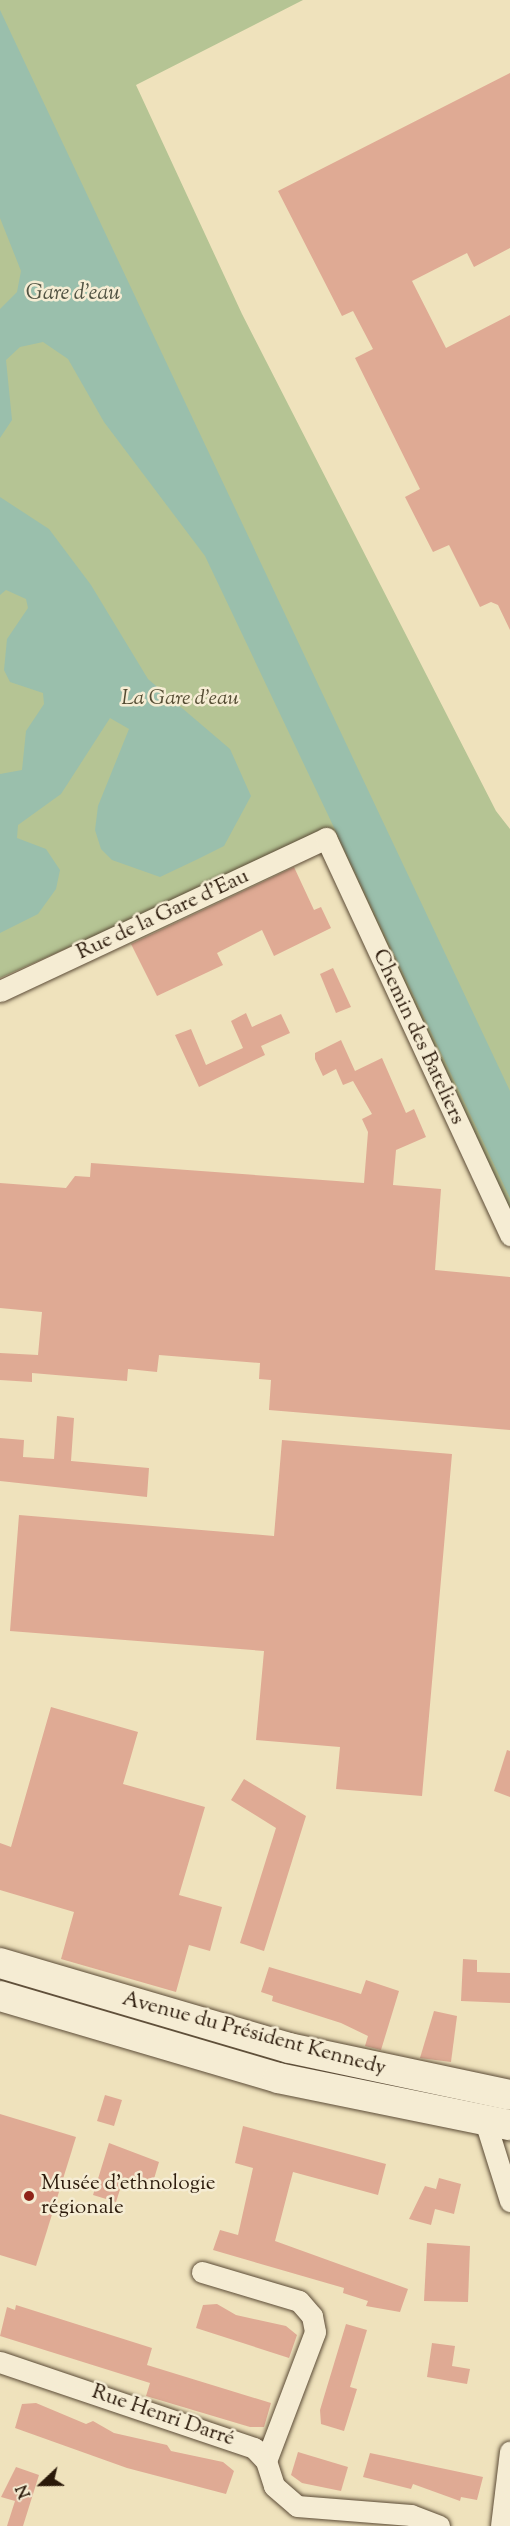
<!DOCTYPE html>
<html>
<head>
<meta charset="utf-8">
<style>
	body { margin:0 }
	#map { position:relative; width:510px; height:2526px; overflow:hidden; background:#efe2bc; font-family:"Sorts Mill Goudy",serif }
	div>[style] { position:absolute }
	.green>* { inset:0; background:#b5c494 }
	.water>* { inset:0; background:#9abfac }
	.building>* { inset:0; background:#dfaa94 }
	.roads { filter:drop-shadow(0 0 2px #5b4b36) drop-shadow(0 0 2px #5b4b36) }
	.street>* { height:21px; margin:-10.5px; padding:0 10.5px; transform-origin:10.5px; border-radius:10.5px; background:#f5ecd3 }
	.secondary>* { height:30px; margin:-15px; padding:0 15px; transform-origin:15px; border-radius:15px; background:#f5ecd3 }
	.dots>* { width:16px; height:16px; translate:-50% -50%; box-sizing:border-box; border:3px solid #f5ecd3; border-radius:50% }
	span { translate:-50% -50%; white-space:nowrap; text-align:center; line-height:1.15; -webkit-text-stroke:5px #f5ecd3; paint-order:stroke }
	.park-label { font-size:21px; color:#544c33; font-style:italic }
	.street-label { font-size:21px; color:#2a190a }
	.poi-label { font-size:21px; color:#2a190a }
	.left { translate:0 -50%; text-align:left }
	.water-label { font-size:22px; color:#515343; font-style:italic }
	.north { position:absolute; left:12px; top:2454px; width:60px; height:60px; -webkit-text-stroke:4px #f5ecd3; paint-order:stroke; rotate:248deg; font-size:16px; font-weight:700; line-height:24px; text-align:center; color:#2a190a }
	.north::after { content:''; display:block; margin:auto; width:21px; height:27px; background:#2a190a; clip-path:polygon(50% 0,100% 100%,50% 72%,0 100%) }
</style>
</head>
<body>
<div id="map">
	<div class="green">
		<i style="clip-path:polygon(0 0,303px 0,136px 85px,242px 314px,496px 811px,510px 829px,510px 1213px,330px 831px,0 978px)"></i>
	</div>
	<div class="water">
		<i style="clip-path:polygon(0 10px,510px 1091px,510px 1198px,205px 556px,104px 422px,68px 359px,43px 342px,20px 347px,6px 360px,12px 420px,0 438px,0 309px,17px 292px,21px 271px,0 218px)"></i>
		<i style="clip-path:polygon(0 497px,49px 529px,91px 585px,148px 679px,230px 749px,251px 796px,224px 846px,198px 859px,160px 877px,112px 860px,101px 849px,95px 830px,98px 806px,129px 729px,110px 718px,61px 794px,18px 825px,17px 838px,46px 849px,60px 870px,56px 889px,38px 914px,0 933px,0 774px,22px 770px,26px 731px,44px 704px,43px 693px,10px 682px,4px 670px,7px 639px,28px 608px,26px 599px,6px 590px,0 595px)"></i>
	</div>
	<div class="building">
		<i style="clip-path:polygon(510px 73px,510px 248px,474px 267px,467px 253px,412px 281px,446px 348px,510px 315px,510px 630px,498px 605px,491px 602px,480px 607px,449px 545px,433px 552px,405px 497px,420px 489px,355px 358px,373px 349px,353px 311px,342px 316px,278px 191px)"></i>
		<i style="clip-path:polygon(294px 867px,314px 910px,321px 907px,331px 928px,274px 956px,262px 930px,217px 953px,223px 965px,157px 996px,131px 944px)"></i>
		<i style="clip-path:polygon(333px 968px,351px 1007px,336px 1013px,320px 974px)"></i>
		<i style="clip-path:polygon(246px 1013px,252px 1027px,281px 1014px,290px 1033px,261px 1046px,265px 1055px,199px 1087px,175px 1035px,191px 1029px,206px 1065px,243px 1048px,231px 1021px)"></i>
		<i style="clip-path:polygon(341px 1040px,355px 1071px,382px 1058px,406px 1113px,414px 1109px,426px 1137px,396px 1150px,393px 1185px,441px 1189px,435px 1270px,510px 1277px,510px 1430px,269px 1410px,271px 1380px,259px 1379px,260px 1363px,159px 1355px,157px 1372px,128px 1369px,127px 1381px,32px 1373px,32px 1382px,0 1380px,0 1353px,38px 1355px,42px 1312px,0 1308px,0 1183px,66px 1188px,75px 1176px,90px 1177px,91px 1163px,364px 1183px,368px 1132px,362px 1119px,372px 1114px,353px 1081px,343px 1085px,336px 1069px,323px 1076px,315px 1059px,315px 1053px)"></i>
		<i style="clip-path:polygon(57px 1416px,74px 1418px,71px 1461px,149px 1468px,147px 1497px,0 1481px,0 1438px,24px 1440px,23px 1457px,54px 1459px)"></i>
		<i style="clip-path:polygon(282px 1440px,452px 1454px,422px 1796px,336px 1789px,340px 1747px,256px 1740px,264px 1651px,10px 1631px,19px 1515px,274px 1536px)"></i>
		<i style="clip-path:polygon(51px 1707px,138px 1732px,123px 1784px,205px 1807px,179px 1895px,222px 1907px,210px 1951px,189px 1945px,176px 1992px,61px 1959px,74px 1912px,0 1890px,0 1843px,11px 1847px)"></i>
		<i style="clip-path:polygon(507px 1750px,510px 1751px,510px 1797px,494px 1791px)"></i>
		<i style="clip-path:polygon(244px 1779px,306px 1816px,264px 1951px,240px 1943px,276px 1828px,231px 1800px)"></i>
		<i style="clip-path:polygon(463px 1959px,477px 1960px,477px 1972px,510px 1973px,510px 2003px,461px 2001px)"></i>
		<i style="clip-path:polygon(269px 1967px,361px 1994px,366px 1980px,399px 1991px,381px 2050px,365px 2046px,368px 2036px,341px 2023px,272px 2001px,273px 1996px,261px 1992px)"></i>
		<i style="clip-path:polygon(434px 2011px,457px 2016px,451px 2062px,420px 2058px)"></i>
		<i style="clip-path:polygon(105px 2095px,122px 2100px,114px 2126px,97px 2121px)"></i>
		<i style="clip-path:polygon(0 2114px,76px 2137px,36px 2266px,0 2255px)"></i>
		<i style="clip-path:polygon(243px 2126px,386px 2164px,378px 2195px,293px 2172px,275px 2241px,408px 2289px,400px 2312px,366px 2306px,368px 2301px,343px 2293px,344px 2288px,213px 2250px,220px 2230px,238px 2235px,253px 2168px,235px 2163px)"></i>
		<i style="clip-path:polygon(109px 2143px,159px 2162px,151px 2189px,123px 2180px,116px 2202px,93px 2195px)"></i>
		<i style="clip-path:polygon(439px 2178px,461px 2184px,454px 2214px,435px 2209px,431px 2225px,409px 2219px,425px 2186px,436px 2189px)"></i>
		<i style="clip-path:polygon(427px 2243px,470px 2246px,468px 2302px,424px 2301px)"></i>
		<i style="clip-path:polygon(217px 2304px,236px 2315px,286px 2326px,297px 2335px,289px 2358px,196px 2328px,203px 2305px)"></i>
		<i style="clip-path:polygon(16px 2305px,152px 2348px,147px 2365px,271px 2403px,264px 2427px,250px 2427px,146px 2396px,150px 2383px,0 2336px,7px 2307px,15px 2310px)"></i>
		<i style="clip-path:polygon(346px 2324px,367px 2330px,350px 2387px,357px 2389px,344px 2431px,321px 2424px,320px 2410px)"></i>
		<i style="clip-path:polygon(432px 2343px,455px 2346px,452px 2366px,470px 2369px,467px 2384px,427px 2377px)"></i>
		<i style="clip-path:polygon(36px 2403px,86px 2424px,93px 2421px,114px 2433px,167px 2445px,171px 2451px,223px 2462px,234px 2471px,226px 2494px,127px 2468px,15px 2428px,22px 2404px)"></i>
		<i style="clip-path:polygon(298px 2452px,348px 2467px,341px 2491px,302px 2483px,291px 2475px)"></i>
		<i style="clip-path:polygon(370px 2453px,483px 2477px,477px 2500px,461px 2497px,460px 2501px,413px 2484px,411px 2489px,363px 2477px)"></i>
		<i style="clip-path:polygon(16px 2467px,39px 2475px,23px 2526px,7px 2526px,15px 2501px,1px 2497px)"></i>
	</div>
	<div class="roads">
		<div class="street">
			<i style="left:0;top:991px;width:360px;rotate:-25.1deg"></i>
			<i style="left:326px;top:838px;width:438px;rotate:65.1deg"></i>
			<i style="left:485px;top:2121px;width:84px;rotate:72.6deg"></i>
			<i style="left:202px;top:2272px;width:101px;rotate:16.6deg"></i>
			<i style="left:299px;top:2301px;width:20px;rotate:49deg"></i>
			<i style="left:312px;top:2316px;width:16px;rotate:79deg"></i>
			<i style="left:315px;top:2332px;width:138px;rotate:110.8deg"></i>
			<i style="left:0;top:2362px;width:268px;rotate:18.7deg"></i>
			<i style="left:254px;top:2448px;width:18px;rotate:47deg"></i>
			<i style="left:266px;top:2461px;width:26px;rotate:72deg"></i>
			<i style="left:274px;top:2486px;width:30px;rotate:41deg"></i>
			<i style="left:297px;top:2506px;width:114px;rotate:4.5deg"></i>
			<i style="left:411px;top:2515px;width:30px;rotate:21deg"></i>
			<i style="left:501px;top:2526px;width:75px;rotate:-83.1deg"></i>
		</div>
		<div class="secondary">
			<i style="left:0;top:1963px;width:301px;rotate:16.4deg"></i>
			<i style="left:289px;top:2048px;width:226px;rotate:12deg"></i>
			<i style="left:0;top:1996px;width:290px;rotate:16.4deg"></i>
			<i style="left:278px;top:2078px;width:237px;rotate:11.5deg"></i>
		</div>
	</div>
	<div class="dots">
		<i style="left:29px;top:2196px;background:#8f2418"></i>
	</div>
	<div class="park-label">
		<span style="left:180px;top:699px">La Gare d'eau</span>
	</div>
	<div class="street-label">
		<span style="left:163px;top:915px;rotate:-25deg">Rue de la Gare d'Eau</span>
		<span style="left:418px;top:1037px;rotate:65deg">Chemin des Bateliers</span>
		<span style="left:254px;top:2034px;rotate:15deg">Avenue du Président Kennedy</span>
		<span style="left:163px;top:2416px;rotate:19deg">Rue Henri Darré</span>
	</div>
	<div class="poi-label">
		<span class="left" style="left:41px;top:2196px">Musée d'ethnologie<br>régionale</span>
	</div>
	<div class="water-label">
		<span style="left:73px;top:295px">Gare d'eau</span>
	</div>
	<div class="north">N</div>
</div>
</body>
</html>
